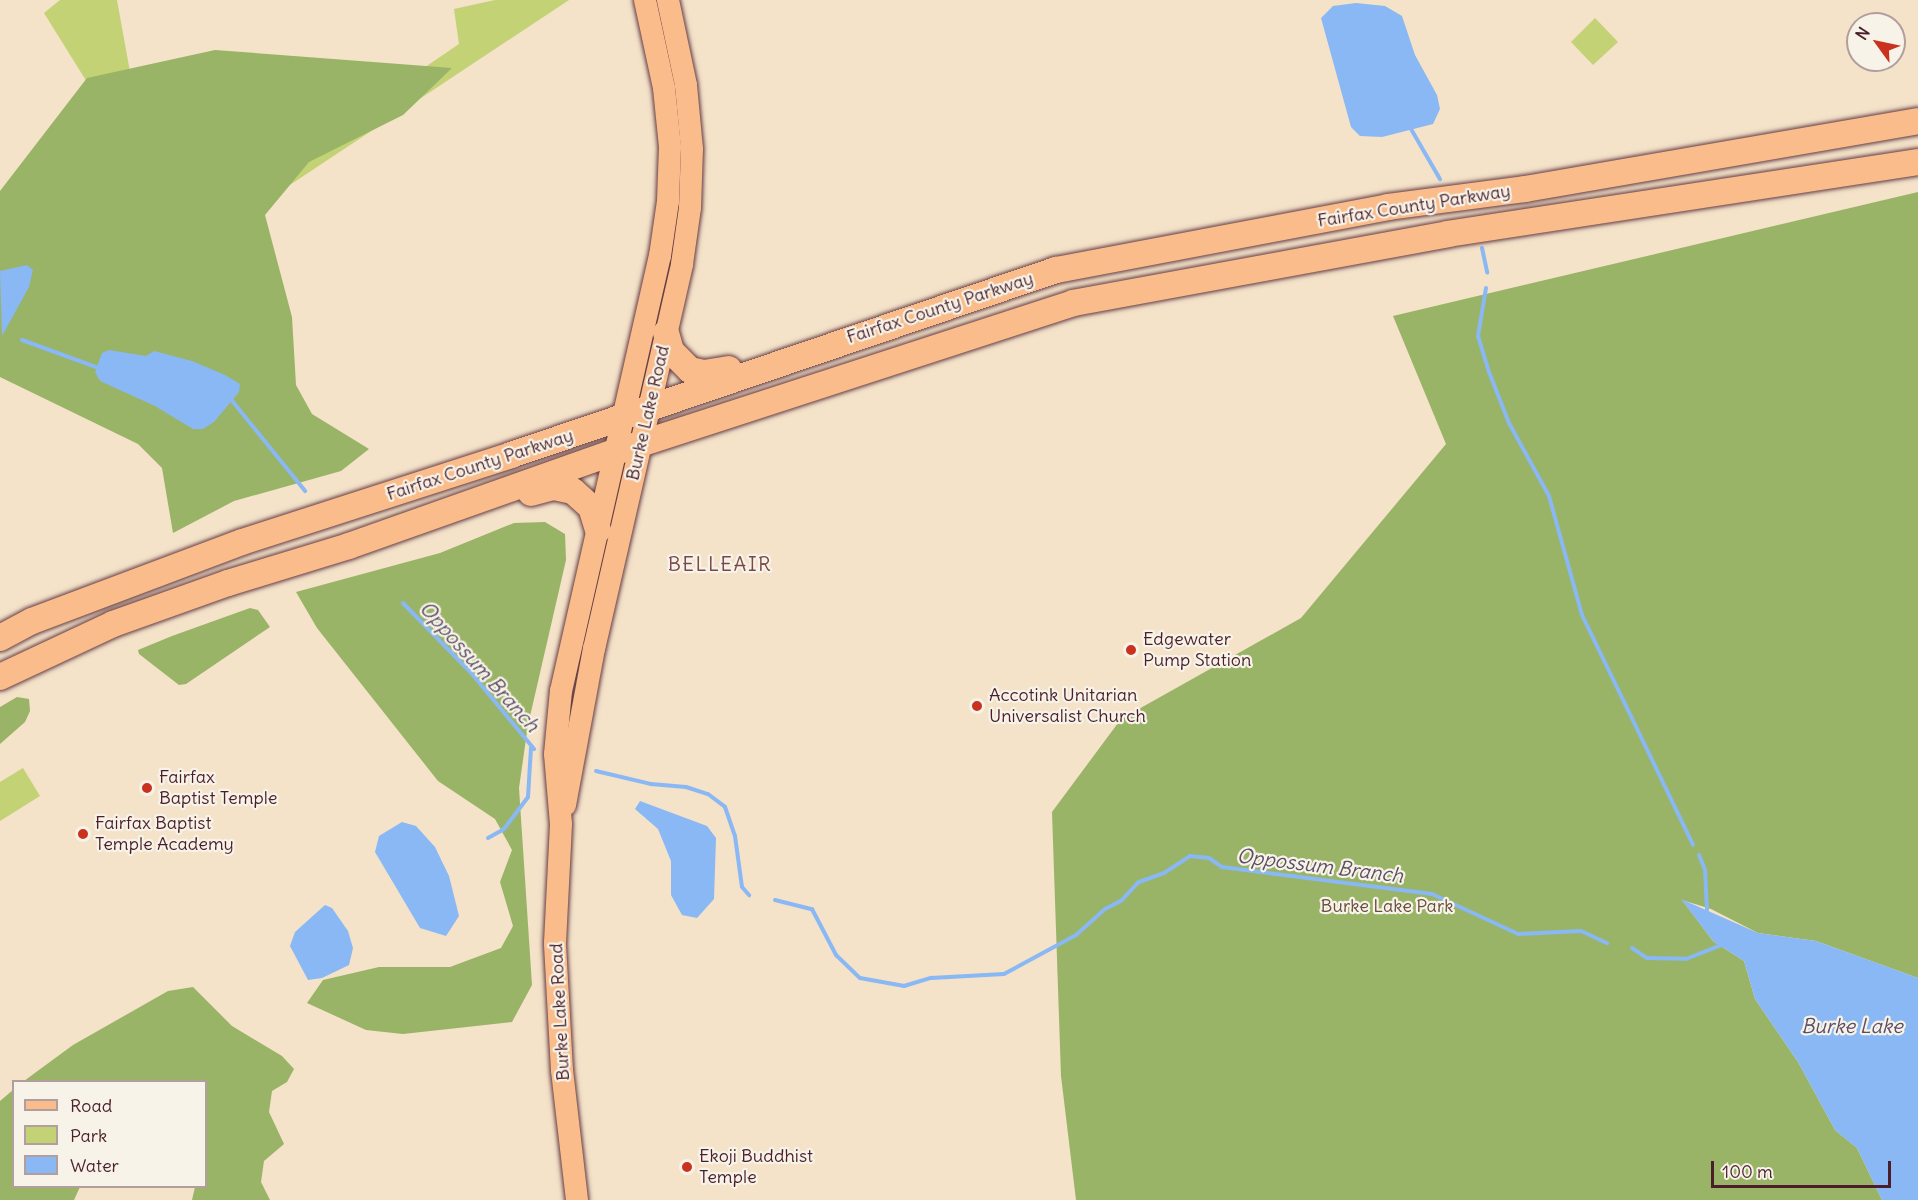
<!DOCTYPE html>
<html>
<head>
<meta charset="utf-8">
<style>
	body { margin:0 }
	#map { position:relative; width:1918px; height:1200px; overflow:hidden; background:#f4e2c9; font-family:Delius,sans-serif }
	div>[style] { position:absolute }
	.green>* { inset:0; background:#c2d275 }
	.forest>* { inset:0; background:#99b466 }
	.water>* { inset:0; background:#89b8f4 }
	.stream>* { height:4px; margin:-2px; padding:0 2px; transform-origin:2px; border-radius:2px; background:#89b8f4 }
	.roads { filter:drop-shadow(0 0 2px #643c43) drop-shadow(0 0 2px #643c43) }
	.primary>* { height:22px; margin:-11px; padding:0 11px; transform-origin:11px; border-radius:11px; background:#f9bc8a }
	.highway>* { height:26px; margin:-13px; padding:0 13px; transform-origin:13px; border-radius:13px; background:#f9bc8a }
	.dots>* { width:16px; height:16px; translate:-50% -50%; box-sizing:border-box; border:3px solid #f7f3e8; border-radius:50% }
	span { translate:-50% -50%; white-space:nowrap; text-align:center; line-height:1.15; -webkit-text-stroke:4.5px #f7f3e8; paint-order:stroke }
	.street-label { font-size:18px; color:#4a1f2b }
	.poi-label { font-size:18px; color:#4a1f2b }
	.left { translate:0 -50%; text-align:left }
	.park-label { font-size:18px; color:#684c3e }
	.neighbourhood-label { font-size:20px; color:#794848; letter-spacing:1.5px }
	.water-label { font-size:20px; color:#5d4d67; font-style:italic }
	.legend { position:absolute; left:12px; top:1080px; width:195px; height:108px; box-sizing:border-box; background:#f7f3e8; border:2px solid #b29e9c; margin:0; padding:8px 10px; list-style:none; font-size:18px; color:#4a1f2b }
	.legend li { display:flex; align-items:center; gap:12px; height:30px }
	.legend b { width:30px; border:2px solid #b29e9c }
	.north { position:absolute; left:1846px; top:12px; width:60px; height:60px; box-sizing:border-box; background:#f7f3e8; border:2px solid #b29e9c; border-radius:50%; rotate:303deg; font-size:16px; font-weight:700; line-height:24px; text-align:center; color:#4a1f2b }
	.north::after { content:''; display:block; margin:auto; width:21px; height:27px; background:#c8321e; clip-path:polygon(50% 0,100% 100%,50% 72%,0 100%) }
	.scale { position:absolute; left:1711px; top:1161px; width:180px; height:27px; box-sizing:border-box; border:3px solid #4a1f2b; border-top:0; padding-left:8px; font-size:18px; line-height:21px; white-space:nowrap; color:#4a1f2b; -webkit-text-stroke:4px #f7f3e8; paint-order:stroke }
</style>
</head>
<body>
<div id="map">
	<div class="green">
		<i style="clip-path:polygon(60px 0,117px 0,130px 72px,321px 138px,459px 44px,454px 9px,495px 0,569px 0,0 377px,0 264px,118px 132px,44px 13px)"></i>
		<i style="clip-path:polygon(1595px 18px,1618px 42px,1593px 65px,1571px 42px)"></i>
		<i style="clip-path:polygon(23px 768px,40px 796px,0 821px,0 782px)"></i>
	</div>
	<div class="forest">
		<i style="clip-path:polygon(215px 50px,452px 68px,403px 115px,309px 162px,265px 215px,292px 317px,296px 385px,312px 414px,369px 449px,341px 471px,234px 501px,173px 533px,162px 468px,138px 444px,0 377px,0 191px,87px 78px)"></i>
		<i style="clip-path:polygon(1918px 192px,1918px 978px,1816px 941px,1758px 933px,1711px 909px,1682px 900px,1713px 941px,1744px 961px,1755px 999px,1798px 1062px,1835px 1130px,1857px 1148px,1882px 1200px,1076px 1200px,1061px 1076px,1052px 812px,1121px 719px,1301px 618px,1446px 444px,1393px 316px)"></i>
		<i style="clip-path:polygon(545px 522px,565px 534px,566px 560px,528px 725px,519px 788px,532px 985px,512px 1022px,403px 1034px,366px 1030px,307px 1003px,323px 980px,379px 967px,450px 967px,501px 948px,513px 926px,500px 882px,512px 850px,495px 819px,438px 781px,317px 628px,296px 592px,440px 553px,514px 523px)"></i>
		<i style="clip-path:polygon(250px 608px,258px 610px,270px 627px,186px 684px,179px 685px,139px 654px,138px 650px,172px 636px)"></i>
		<i style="clip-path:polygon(17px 697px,29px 699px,30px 711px,25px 722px,0 744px,0 707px)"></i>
		<i style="clip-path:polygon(193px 987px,232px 1026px,282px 1056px,294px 1069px,287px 1082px,272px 1091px,269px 1112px,284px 1144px,264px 1161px,261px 1182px,270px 1200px,192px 1200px,195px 1187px,206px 1186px,206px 1082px,24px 1081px,73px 1045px,168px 991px)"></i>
		<i style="clip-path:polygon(13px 1090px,14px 1186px,80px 1187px,74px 1200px,0 1200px,0 1101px)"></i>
	</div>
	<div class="water">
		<i style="clip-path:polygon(1356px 3px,1385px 6px,1402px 16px,1415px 55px,1437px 95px,1440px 109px,1433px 124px,1382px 137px,1360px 136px,1351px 127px,1321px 18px,1333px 6px)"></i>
		<i style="clip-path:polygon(27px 265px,33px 270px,29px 287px,2px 336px,0 271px)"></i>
		<i style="clip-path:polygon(109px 350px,146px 356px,154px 351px,192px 361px,225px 375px,240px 384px,239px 392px,214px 422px,203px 429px,193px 429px,155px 406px,100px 381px,95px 372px,102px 353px)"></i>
		<i style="clip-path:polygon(640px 801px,707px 826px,716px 838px,714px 899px,697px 918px,682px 915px,671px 895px,671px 861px,658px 829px,635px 809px)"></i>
		<i style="clip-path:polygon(402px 822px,416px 826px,435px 847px,449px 876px,459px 916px,446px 936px,420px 928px,375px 852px,379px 836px)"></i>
		<i style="clip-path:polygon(1681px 899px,1758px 933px,1816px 941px,1918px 978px,1918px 1200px,1882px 1200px,1857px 1148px,1835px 1130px,1798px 1062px,1755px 999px,1744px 961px,1713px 941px)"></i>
		<i style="clip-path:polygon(325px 905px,332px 908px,348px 931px,353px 948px,349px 965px,322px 978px,308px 980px,290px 946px,295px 932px)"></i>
	</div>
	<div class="stream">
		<i style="left:1411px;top:129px;width:58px;rotate:59.9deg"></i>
		<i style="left:1482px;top:248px;width:25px;rotate:78deg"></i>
		<i style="left:1486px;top:288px;width:49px;rotate:99.5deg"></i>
		<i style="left:1478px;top:336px;width:38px;rotate:73deg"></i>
		<i style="left:1489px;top:372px;width:55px;rotate:68.6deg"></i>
		<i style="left:1509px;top:423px;width:83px;rotate:61.3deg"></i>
		<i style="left:1549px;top:496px;width:123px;rotate:74.5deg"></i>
		<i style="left:1582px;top:615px;width:255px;rotate:64.2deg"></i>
		<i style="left:22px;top:340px;width:82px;rotate:20deg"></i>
		<i style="left:229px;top:397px;width:121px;rotate:51deg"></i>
		<i style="left:403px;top:603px;width:100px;rotate:45.8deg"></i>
		<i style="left:473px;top:675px;width:96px;rotate:50.5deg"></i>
		<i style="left:596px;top:771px;width:57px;rotate:13.3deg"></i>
		<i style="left:651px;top:784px;width:35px;rotate:5deg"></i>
		<i style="left:686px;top:787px;width:23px;rotate:18deg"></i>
		<i style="left:708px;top:794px;width:21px;rotate:37deg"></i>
		<i style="left:725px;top:807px;width:31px;rotate:71deg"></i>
		<i style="left:735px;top:836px;width:51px;rotate:82.2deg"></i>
		<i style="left:742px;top:887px;width:11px;rotate:49deg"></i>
		<i style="left:488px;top:838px;width:18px;rotate:-29deg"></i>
		<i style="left:504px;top:829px;width:40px;rotate:-53deg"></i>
		<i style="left:528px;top:797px;width:49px;rotate:-86.5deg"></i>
		<i style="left:1699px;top:855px;width:16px;rotate:68deg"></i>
		<i style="left:1705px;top:870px;width:40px;rotate:87.1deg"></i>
		<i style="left:775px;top:900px;width:38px;rotate:14deg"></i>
		<i style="left:812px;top:909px;width:52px;rotate:62.4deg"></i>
		<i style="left:836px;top:955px;width:33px;rotate:44deg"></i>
		<i style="left:860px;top:978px;width:45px;rotate:10.3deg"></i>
		<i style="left:904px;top:986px;width:28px;rotate:-17deg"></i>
		<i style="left:931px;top:978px;width:73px;rotate:-3.1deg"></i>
		<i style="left:1004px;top:974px;width:82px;rotate:-28.4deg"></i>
		<i style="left:1076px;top:935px;width:39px;rotate:-42deg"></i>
		<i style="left:1105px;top:909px;width:18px;rotate:-27deg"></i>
		<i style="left:1121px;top:901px;width:26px;rotate:-47deg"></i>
		<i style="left:1139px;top:882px;width:27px;rotate:-20deg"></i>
		<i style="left:1164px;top:873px;width:31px;rotate:-33deg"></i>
		<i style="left:1190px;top:856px;width:19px;rotate:6deg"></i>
		<i style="left:1209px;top:858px;width:16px;rotate:35deg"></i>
		<i style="left:1222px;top:867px;width:212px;rotate:7.3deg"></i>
		<i style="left:1432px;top:894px;width:95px;rotate:24.9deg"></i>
		<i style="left:1518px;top:934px;width:63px;rotate:-2.7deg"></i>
		<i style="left:1581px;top:931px;width:29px;rotate:25deg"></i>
		<i style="left:1632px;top:948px;width:18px;rotate:34deg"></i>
		<i style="left:1647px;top:958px;width:39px;rotate:1deg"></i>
		<i style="left:1686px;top:959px;width:41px;rotate:-21.5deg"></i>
	</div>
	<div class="roads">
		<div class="primary">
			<i style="left:565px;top:805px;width:159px;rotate:-79.5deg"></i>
			<i style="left:594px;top:649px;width:395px;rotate:-77.1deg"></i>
			<i style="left:682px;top:264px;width:57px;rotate:-81.9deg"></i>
			<i style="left:690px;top:208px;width:59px;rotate:-88.1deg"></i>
			<i style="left:692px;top:149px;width:64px;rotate:-95.4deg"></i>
			<i style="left:686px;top:85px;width:87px;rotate:-102deg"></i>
			<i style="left:577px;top:1200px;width:131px;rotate:-96.6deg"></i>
			<i style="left:562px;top:1070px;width:127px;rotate:-93.2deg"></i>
			<i style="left:555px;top:943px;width:119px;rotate:-87.1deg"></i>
			<i style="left:561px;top:824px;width:70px;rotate:-94.9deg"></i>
			<i style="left:555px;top:754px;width:63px;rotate:-84.6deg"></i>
			<i style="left:561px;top:691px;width:446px;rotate:-77.2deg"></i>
			<i style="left:660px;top:256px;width:56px;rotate:-81.7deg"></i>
			<i style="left:668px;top:201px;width:54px;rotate:-87.9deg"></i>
			<i style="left:670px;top:147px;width:59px;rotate:-95.8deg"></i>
			<i style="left:664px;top:88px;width:90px;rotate:-102.2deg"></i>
		</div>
		<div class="highway">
			<i style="left:666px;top:333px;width:19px;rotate:74deg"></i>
			<i style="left:671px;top:351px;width:27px;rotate:45deg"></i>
			<i style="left:690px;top:370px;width:14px;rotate:12deg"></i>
			<i style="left:704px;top:373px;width:25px;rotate:-9deg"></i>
			<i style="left:531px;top:493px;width:24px;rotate:-15deg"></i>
			<i style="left:554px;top:487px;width:19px;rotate:12deg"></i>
			<i style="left:573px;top:491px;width:24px;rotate:42deg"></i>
			<i style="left:591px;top:507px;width:24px;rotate:73deg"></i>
			<i style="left:0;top:638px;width:36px;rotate:-28deg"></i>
			<i style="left:32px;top:621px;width:224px;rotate:-20.6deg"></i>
			<i style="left:242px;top:542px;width:283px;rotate:-17.9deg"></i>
			<i style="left:511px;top:455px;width:576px;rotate:-18.75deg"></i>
			<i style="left:1056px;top:270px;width:338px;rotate:-10.7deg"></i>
			<i style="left:1388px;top:207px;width:138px;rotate:-7.5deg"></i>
			<i style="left:1525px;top:189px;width:399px;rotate:-9.8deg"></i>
			<i style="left:0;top:677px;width:125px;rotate:-25.1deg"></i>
			<i style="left:113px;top:624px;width:122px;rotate:-19.6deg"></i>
			<i style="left:228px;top:583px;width:127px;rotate:-17deg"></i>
			<i style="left:349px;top:546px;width:282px;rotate:-19.5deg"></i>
			<i style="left:615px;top:452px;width:482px;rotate:-18deg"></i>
			<i style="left:1073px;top:303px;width:381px;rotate:-10.4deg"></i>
			<i style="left:1448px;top:234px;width:475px;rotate:-8.7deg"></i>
		</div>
	</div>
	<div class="dots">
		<i style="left:1131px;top:650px;background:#c8321e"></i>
		<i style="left:977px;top:706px;background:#c8321e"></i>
		<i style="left:147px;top:788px;background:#c8321e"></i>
		<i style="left:83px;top:834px;background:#c8321e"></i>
		<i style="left:687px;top:1167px;background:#c8321e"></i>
	</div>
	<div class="street-label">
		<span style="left:1414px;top:206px;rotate:-9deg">Fairfax County Parkway</span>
		<span style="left:940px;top:308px;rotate:-18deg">Fairfax County Parkway</span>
		<span style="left:648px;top:413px;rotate:-77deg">Burke Lake Road</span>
		<span style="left:480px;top:465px;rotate:-18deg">Fairfax County Parkway</span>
		<span style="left:560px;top:1012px;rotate:-93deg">Burke Lake Road</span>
	</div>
	<div class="poi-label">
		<span class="left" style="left:1143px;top:650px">Edgewater<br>Pump Station</span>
		<span class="left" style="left:989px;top:706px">Accotink Unitarian<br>Universalist Church</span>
		<span class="left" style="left:159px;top:788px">Fairfax<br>Baptist Temple</span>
		<span class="left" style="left:95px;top:834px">Fairfax Baptist<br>Temple Academy</span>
		<span class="left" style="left:699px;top:1167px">Ekoji Buddhist<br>Temple</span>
	</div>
	<div class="park-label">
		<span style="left:1387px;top:906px">Burke Lake Park</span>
	</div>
	<div class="neighbourhood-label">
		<span style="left:720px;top:563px">BELLEAIR</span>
	</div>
	<div class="water-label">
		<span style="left:480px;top:666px;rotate:48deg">Oppossum Branch</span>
		<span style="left:1320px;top:865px;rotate:7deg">Oppossum Branch</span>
		<span style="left:1852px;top:1025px">Burke Lake</span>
	</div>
	<ul class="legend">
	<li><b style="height:8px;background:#f9bc8a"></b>Road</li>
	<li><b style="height:16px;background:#c2d275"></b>Park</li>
	<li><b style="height:16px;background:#89b8f4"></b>Water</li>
	</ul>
	<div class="north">N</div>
	<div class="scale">100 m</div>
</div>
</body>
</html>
